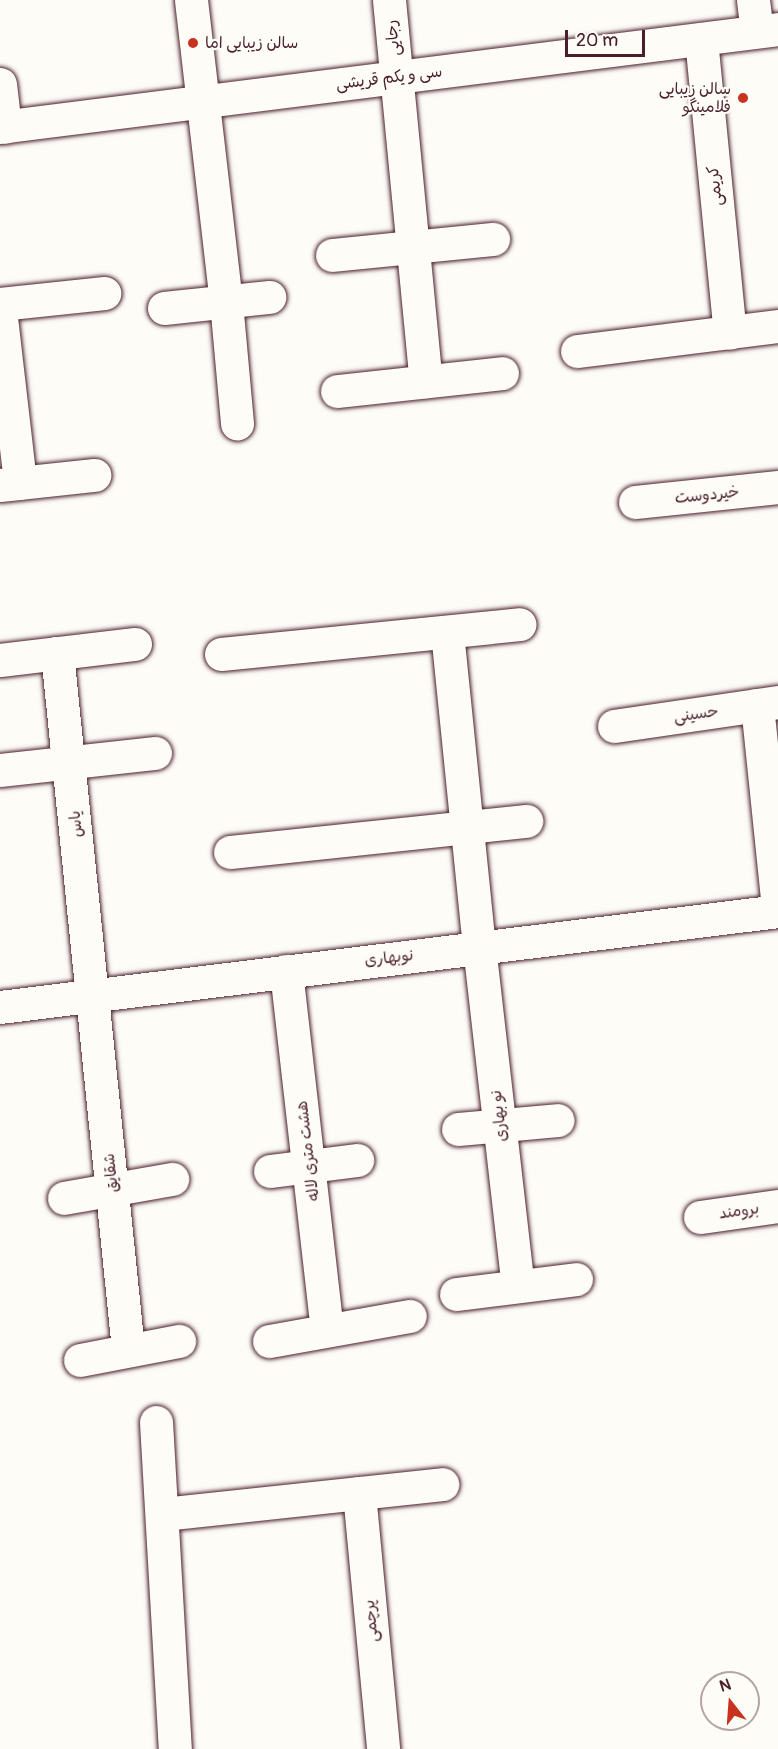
<!DOCTYPE html>
<html>
<head>
<meta charset="utf-8">
<style>
	body { margin:0 }
	#map { position:relative; width:778px; height:1749px; overflow:hidden; background:#fdfcf7; font-family:Pangolin,"Playpen Sans Arabic",sans-serif }
	div>[style] { position:absolute }
	.roads { filter:drop-shadow(0 0 2px #4a1f2b) drop-shadow(0 0 2px #4a1f2b) }
	.minor>* { height:33px; margin:-16.5px; padding:0 16.5px; transform-origin:16.5px; border-radius:16.5px; background:#fdfcf7 }
	.dots>* { width:16px; height:16px; translate:-50% -50%; box-sizing:border-box; border:3px solid #fdfcf7; border-radius:50% }
	span { translate:-50% -50%; white-space:nowrap; text-align:center; line-height:1.15; -webkit-text-stroke:4.5px #fdfcf7; paint-order:stroke }
	.street-label { font-size:16px; color:#4a1f2b }
	.poi-label { font-size:16px; color:#4a1f2b }
	.left { translate:0 -50%; text-align:left }
	.right { translate:-100% -50%; text-align:right }
	.north { position:absolute; left:700px; top:1671px; width:60px; height:60px; box-sizing:border-box; background:#fdfcf7; border:2px solid #b5a4a5; border-radius:50%; rotate:343deg; font-size:16px; font-weight:700; line-height:24px; text-align:center; color:#4a1f2b }
	.north::after { content:''; display:block; margin:auto; width:21px; height:27px; background:#c8321e; clip-path:polygon(50% 0,100% 100%,50% 72%,0 100%) }
	.scale { position:absolute; left:565px; top:30px; width:80px; height:27px; box-sizing:border-box; border:3px solid #4a1f2b; border-top:0; padding-left:8px; font-size:18px; line-height:21px; white-space:nowrap; color:#4a1f2b; -webkit-text-stroke:4px #fdfcf7; paint-order:stroke }
</style>
</head>
<body>
<div id="map">
	<div class="roads">
		<div class="minor">
			<i style="left:191px;top:0;width:304px;rotate:83.4deg"></i>
			<i style="left:226px;top:302px;width:122px;rotate:84.8deg"></i>
			<i style="left:389px;top:0;width:383px;rotate:84.5deg"></i>
			<i style="left:753px;top:0;width:31px;rotate:83deg"></i>
			<i style="left:701px;top:39px;width:295px;rotate:84.4deg"></i>
			<i style="left:0;top:84px;width:43px;rotate:83.4deg"></i>
			<i style="left:0;top:127px;width:784px;rotate:-7.18deg"></i>
			<i style="left:332px;top:255px;width:162px;rotate:-5.7deg"></i>
			<i style="left:0;top:304px;width:105px;rotate:-6deg"></i>
			<i style="left:164px;top:308px;width:106px;rotate:-6deg"></i>
			<i style="left:0;top:309px;width:175px;rotate:83.4deg"></i>
			<i style="left:577px;top:351px;width:203px;rotate:-7.1deg"></i>
			<i style="left:337px;top:391px;width:166px;rotate:-6.2deg"></i>
			<i style="left:0;top:485px;width:95px;rotate:-6.1deg"></i>
			<i style="left:635px;top:502px;width:144px;rotate:-6deg"></i>
			<i style="left:447px;top:632px;width:316px;rotate:84.2deg"></i>
			<i style="left:479px;top:946px;width:342px;rotate:83.5deg"></i>
			<i style="left:57px;top:653px;width:701px;rotate:84.18deg"></i>
			<i style="left:221px;top:654px;width:300px;rotate:-5.7deg"></i>
			<i style="left:0;top:660px;width:136px;rotate:-6.8deg"></i>
			<i style="left:757px;top:705px;width:203px;rotate:84.1deg"></i>
			<i style="left:614px;top:726px;width:166px;rotate:-8.3deg"></i>
			<i style="left:0;top:770px;width:156px;rotate:-6.3deg"></i>
			<i style="left:230px;top:852px;width:298px;rotate:-6deg"></i>
			<i style="left:286px;top:971px;width:361px;rotate:83.5deg"></i>
			<i style="left:0;top:1007px;width:784px;rotate:-7.03deg"></i>
			<i style="left:458px;top:1129px;width:100px;rotate:-5.1deg"></i>
			<i style="left:270px;top:1171px;width:88px;rotate:-7.2deg"></i>
			<i style="left:64px;top:1198px;width:110px;rotate:-10deg"></i>
			<i style="left:700px;top:1217px;width:79px;rotate:-8deg"></i>
			<i style="left:456px;top:1294px;width:121px;rotate:-7.1deg"></i>
			<i style="left:269px;top:1341px;width:143px;rotate:-10.1deg"></i>
			<i style="left:80px;top:1360px;width:101px;rotate:-10.9deg"></i>
			<i style="left:156px;top:1422px;width:328px;rotate:86.7deg"></i>
			<i style="left:359px;top:1493px;width:257px;rotate:84.6deg"></i>
			<i style="left:163px;top:1514px;width:281px;rotate:-6.1deg"></i>
		</div>
	</div>
	<div class="dots">
		<i style="left:193px;top:43px;background:#c8321e"></i>
		<i style="left:743px;top:98px;background:#c8321e"></i>
	</div>
	<div class="street-label">
		<span style="left:393px;top:38px;rotate:-96deg">رجایی</span>
		<span style="left:389px;top:78px;rotate:-7deg">سی و یکم قریشی</span>
		<span style="left:715px;top:186px;rotate:-96deg">کریمی</span>
		<span style="left:707px;top:495px;rotate:-6deg">خیردوست</span>
		<span style="left:696px;top:714px;rotate:-8deg">حسینی</span>
		<span style="left:76px;top:824px;rotate:-96deg">یاس</span>
		<span style="left:389px;top:958px;rotate:-7deg">نوبهاری</span>
		<span style="left:499px;top:1116px;rotate:-97deg">نو بهاری</span>
		<span style="left:308px;top:1151px;rotate:-97deg">هشت متری لاله</span>
		<span style="left:111px;top:1173px;rotate:-96deg">شقایق</span>
		<span style="left:739px;top:1211px;rotate:-8deg">برومند</span>
		<span style="left:371px;top:1621px;rotate:-95deg">پرچمی</span>
	</div>
	<div class="poi-label">
		<span class="left" style="left:205px;top:43px">سالن زیبایی اما</span>
		<span class="right" style="left:731px;top:98px">سالن زیبایی<br>فلامینگو</span>
	</div>
	<div class="north">N</div>
	<div class="scale">20 m</div>
</div>
</body>
</html>
